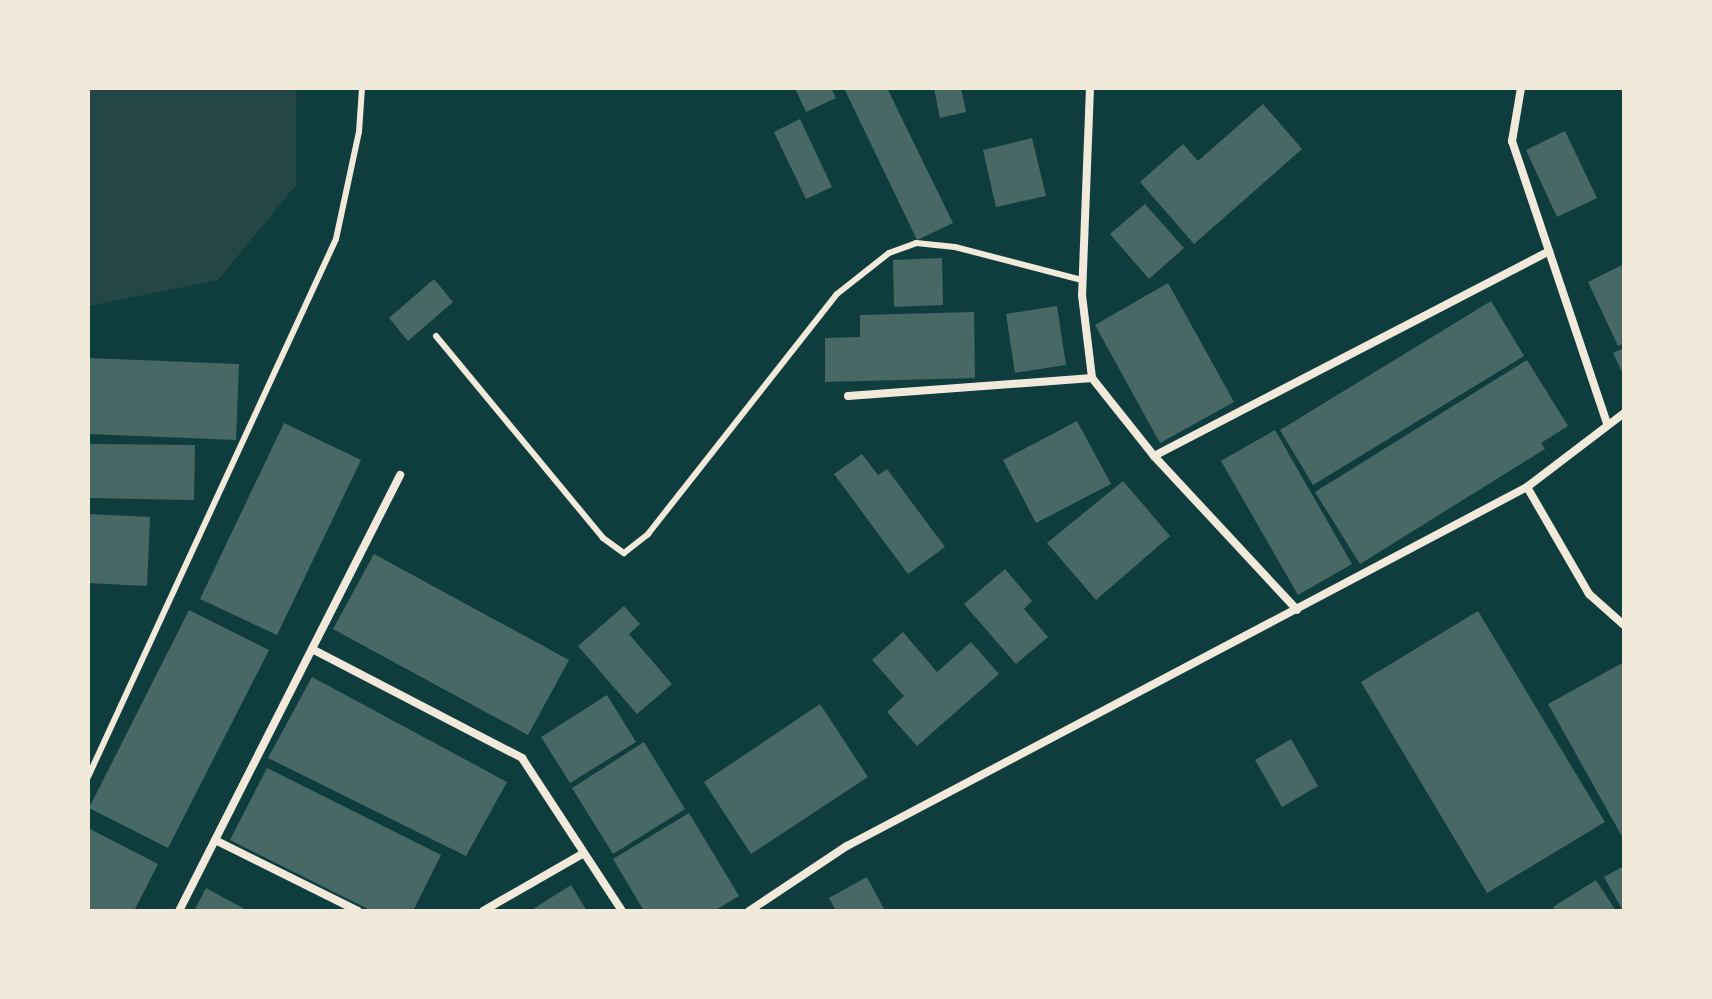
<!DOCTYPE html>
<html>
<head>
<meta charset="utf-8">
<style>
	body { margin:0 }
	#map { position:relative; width:1712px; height:999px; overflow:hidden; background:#0f3d3e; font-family:Mulish,sans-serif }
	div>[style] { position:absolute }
	.green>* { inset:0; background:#244646 }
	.building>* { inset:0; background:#486865 }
	.service>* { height:6px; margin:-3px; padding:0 3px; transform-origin:3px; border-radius:3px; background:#f1e9da }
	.minor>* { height:8px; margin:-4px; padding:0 4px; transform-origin:4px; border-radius:4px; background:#f1e9da }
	span { translate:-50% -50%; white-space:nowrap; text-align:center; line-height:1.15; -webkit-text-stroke:6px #f1e9da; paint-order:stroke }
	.frame { position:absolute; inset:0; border:90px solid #f1e9da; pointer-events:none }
</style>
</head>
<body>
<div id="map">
	<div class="green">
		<i style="clip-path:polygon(88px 88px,296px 88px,296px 185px,218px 280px,88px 306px)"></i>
	</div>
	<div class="building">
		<i style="clip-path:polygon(795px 88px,831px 88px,836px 98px,806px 112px)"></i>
		<i style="clip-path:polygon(844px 88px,887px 88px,953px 223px,917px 240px)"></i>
		<i style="clip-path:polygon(934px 88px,961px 88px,966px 112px,940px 118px)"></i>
		<i style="clip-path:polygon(1263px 104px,1302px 149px,1194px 244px,1140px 182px,1183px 144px,1198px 161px)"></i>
		<i style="clip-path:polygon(800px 119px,832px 187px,806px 199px,774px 132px)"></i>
		<i style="clip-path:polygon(1565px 131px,1597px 198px,1557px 217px,1526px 150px)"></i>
		<i style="clip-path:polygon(1032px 138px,1046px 196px,996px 207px,983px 150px)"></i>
		<i style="clip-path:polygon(1145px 204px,1184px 248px,1149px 279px,1110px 234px)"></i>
		<i style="clip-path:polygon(942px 258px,943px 305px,894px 307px,893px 260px)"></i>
		<i style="clip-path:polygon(1624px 264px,1624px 343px,1618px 346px,1588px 282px)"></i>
		<i style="clip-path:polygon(434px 279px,453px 302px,408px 341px,389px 318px)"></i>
		<i style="clip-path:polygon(1168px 283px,1234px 402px,1160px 443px,1095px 325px)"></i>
		<i style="clip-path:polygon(1491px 301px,1524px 356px,1313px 485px,1280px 430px)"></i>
		<i style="clip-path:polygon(1057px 306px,1066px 365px,1015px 373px,1006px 314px)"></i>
		<i style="clip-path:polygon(974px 312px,975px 378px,825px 382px,825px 338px,860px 337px,860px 315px)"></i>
		<i style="clip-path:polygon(1624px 348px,1624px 376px,1613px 353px)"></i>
		<i style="clip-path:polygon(88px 358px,239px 364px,236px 440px,88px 434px)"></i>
		<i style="clip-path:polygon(1527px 360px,1568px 426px,1541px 443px,1545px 449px,1360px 564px,1315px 492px)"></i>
		<i style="clip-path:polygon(1077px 421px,1111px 484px,1036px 523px,1003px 460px)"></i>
		<i style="clip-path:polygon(284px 423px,361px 460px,277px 635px,200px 599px)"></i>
		<i style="clip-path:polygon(1275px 430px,1352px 564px,1298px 595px,1221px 461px)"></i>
		<i style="clip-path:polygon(88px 444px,195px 445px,194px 500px,88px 498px)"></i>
		<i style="clip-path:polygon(862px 454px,878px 475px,887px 469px,945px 547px,908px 574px,834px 474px)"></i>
		<i style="clip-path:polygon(1123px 481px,1170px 536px,1096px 600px,1047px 543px)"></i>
		<i style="clip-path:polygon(88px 514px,150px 517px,147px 586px,88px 583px)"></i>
		<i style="clip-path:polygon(374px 554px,569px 660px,528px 735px,333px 629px)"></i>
		<i style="clip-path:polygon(1005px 569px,1032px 601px,1024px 609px,1048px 637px,1016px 664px,964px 604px)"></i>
		<i style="clip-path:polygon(624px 606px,640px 624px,629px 634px,672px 684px,637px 714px,578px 646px)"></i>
		<i style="clip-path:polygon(189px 610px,269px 650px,168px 848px,89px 808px)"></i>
		<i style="clip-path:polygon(1478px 611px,1605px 822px,1487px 893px,1361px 682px)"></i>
		<i style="clip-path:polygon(903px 632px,937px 672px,971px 642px,999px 674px,917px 746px,887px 712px,904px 696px,872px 660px)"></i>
		<i style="clip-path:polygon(1624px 662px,1624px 840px,1548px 704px)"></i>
		<i style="clip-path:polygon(312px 677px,507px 782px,466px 856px,268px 758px)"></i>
		<i style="clip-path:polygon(607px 695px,636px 742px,570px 783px,541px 737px)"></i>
		<i style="clip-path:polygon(820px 704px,868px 777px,751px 854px,704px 782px)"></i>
		<i style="clip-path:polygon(1291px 739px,1318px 786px,1282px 807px,1255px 760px)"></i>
		<i style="clip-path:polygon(644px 742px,685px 809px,613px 854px,572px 788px)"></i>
		<i style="clip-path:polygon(267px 768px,441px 855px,413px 911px,372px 911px,230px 840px)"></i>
		<i style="clip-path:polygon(689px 813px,739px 896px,714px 911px,644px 911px,613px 859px)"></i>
		<i style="clip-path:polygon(88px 828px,158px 864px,134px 911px,88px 911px)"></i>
		<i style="clip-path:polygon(1624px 866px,1624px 911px,1623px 911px,1604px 877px)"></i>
		<i style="clip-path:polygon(867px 877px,885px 911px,836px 911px,829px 898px)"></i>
		<i style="clip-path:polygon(1596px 880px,1616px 911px,1556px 911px,1553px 907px)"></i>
		<i style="clip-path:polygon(571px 885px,587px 911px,530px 911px)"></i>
		<i style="clip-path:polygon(206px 888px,248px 911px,194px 911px)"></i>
	</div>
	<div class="service">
		<i style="left:436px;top:336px;width:262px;rotate:50.4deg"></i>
		<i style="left:603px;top:538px;width:26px;rotate:36deg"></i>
		<i style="left:624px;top:553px;width:31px;rotate:-38deg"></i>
		<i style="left:648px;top:534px;width:305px;rotate:-51.8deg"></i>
		<i style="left:837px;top:294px;width:66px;rotate:-38.3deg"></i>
		<i style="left:889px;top:253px;width:29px;rotate:-20deg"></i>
		<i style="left:916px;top:243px;width:39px;rotate:6deg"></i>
		<i style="left:955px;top:247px;width:131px;rotate:14.6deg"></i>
		<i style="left:88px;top:777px;width:592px;rotate:-65.25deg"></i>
		<i style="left:336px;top:239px;width:109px;rotate:-77.9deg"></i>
		<i style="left:359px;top:132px;width:44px;rotate:-86.1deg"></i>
	</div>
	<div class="minor">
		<i style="left:1090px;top:88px;width:207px;rotate:92.2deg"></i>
		<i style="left:1082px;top:295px;width:84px;rotate:83.1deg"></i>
		<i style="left:1092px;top:378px;width:100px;rotate:51.5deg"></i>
		<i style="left:1154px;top:456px;width:210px;rotate:47.1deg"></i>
		<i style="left:1521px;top:88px;width:54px;rotate:99.6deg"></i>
		<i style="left:1512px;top:141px;width:298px;rotate:71.4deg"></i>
		<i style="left:848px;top:396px;width:245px;rotate:-4.2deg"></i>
		<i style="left:1154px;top:456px;width:445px;rotate:-27.4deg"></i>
		<i style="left:1527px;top:487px;width:124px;rotate:59.9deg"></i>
		<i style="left:1589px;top:594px;width:47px;rotate:41.5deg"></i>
		<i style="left:312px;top:649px;width:237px;rotate:27.4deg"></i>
		<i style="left:522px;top:758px;width:183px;rotate:56.8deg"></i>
		<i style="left:215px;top:840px;width:160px;rotate:26.4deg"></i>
		<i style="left:179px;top:911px;width:489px;rotate:-63.1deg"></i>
		<i style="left:483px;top:911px;width:116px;rotate:-29.9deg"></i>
		<i style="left:749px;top:911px;width:118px;rotate:-33.6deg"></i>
		<i style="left:847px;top:846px;width:769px;rotate:-27.83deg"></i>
		<i style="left:1527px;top:487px;width:122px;rotate:-37.3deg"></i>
	</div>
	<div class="frame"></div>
</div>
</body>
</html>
